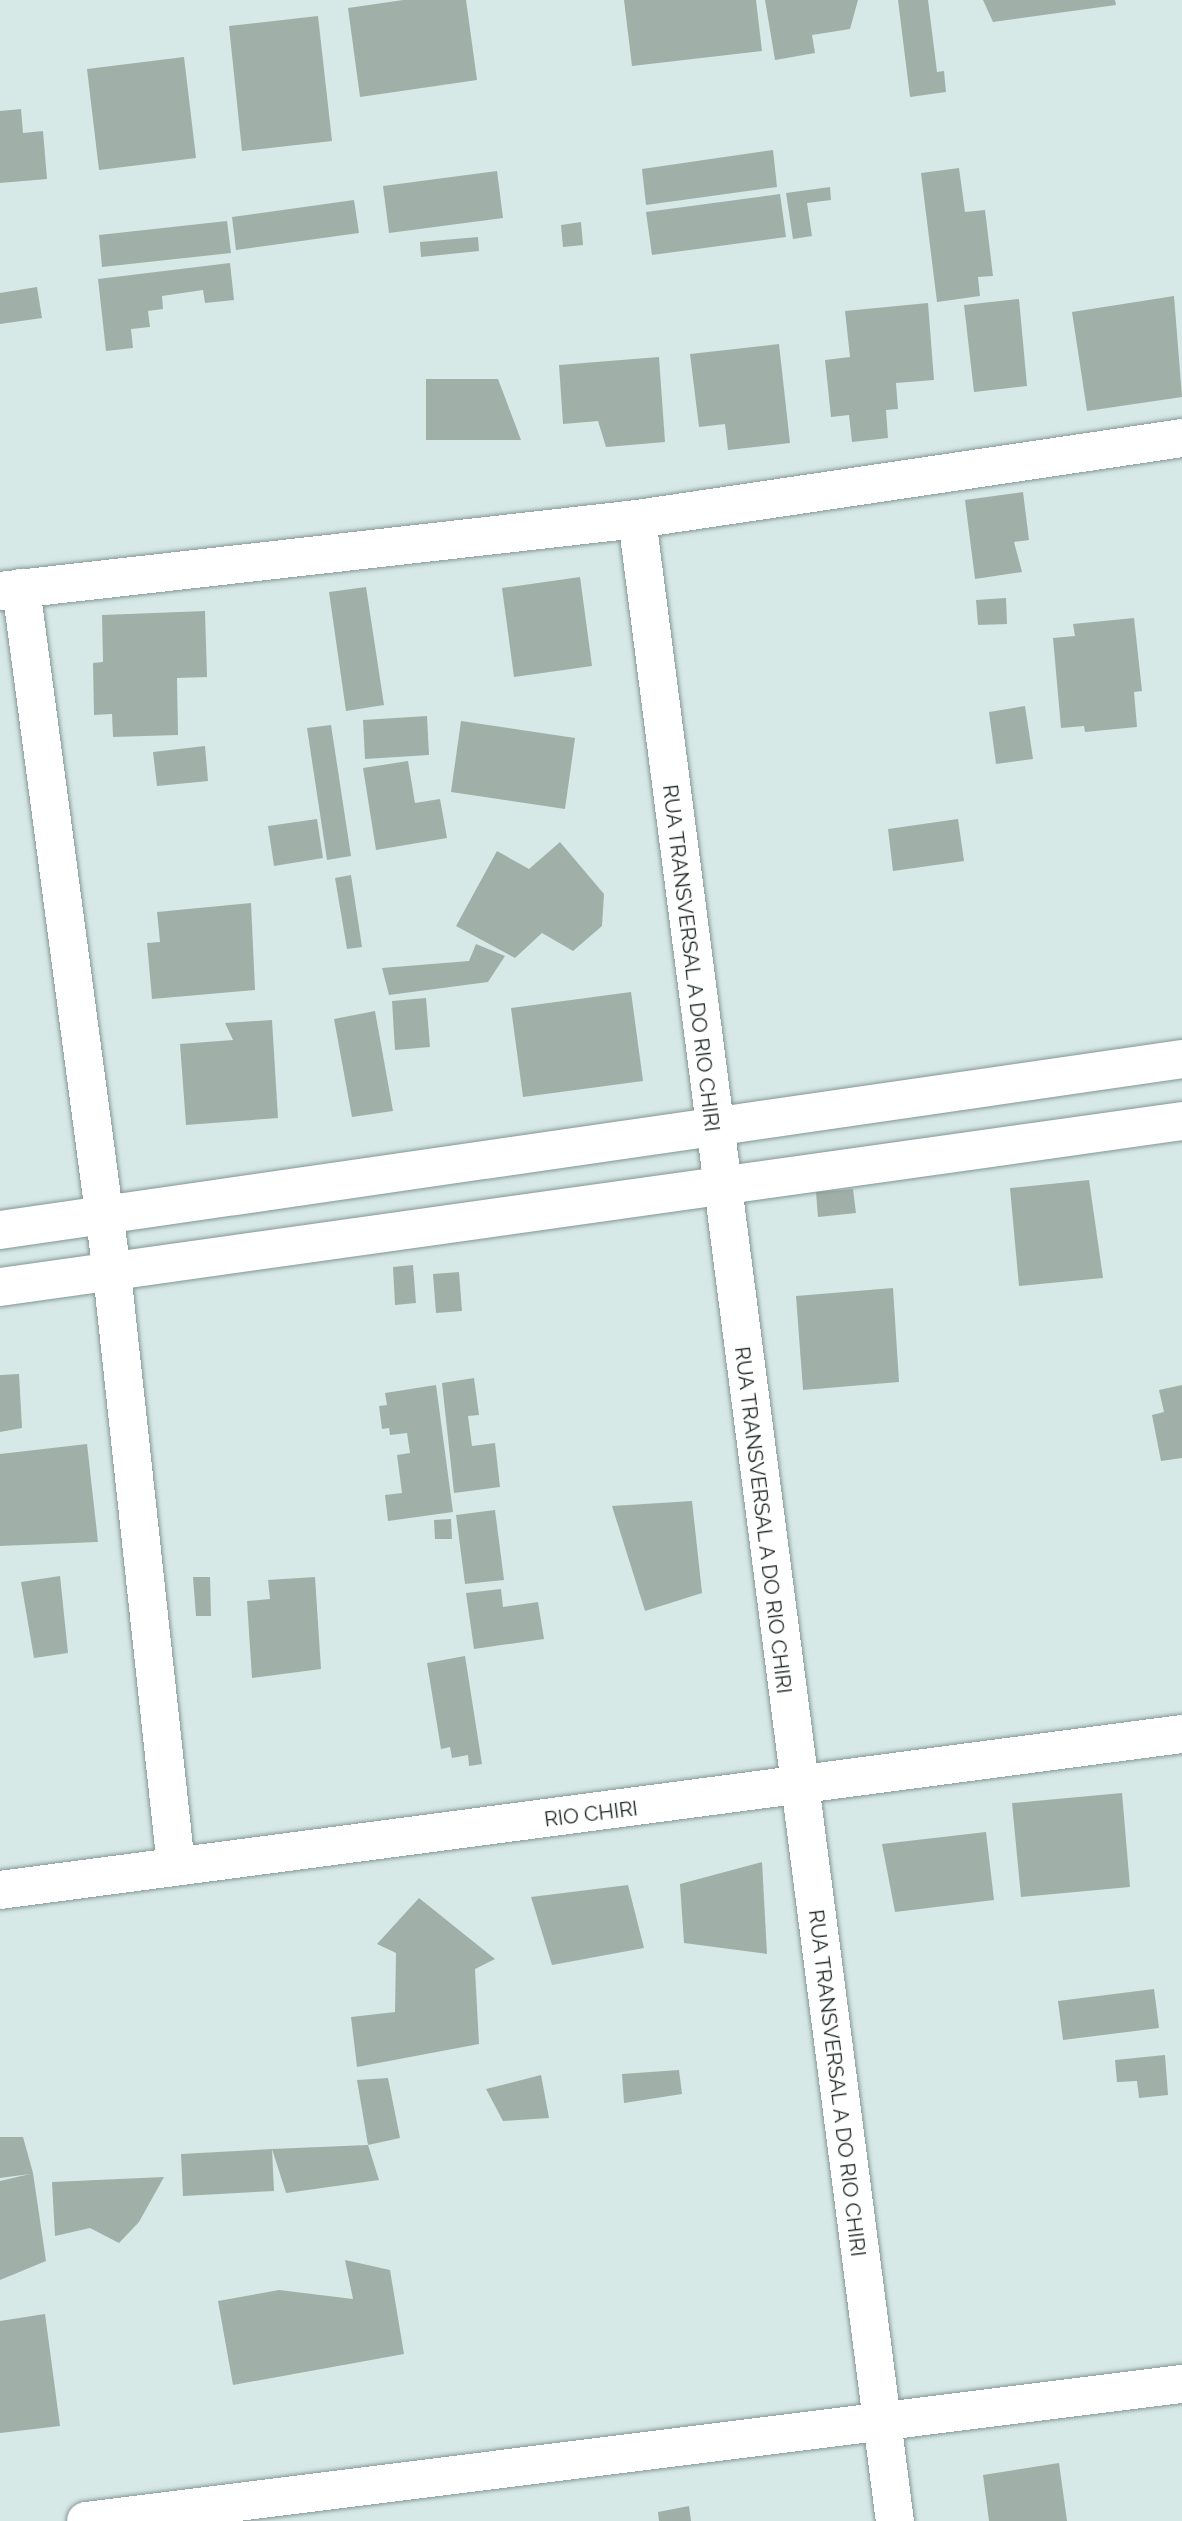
<!DOCTYPE html>
<html>
<head>
<meta charset="utf-8">
<style>
	body { margin:0 }
	#map { position:relative; width:1182px; height:2521px; overflow:hidden; background:#d6e9e7; font-family:Raleway,sans-serif }
	div>[style] { position:absolute }
	.building>* { inset:0; background:#a0b0a9 }
	.roads { filter:drop-shadow(0 0 2px #849694) drop-shadow(0 0 2px #849694) }
	.minor>* { height:38px; margin:-19px; padding:0 19px; transform-origin:19px; border-radius:19px; background:#fff }
	span { translate:-50% -50%; white-space:nowrap; text-align:center; line-height:1.15; -webkit-text-stroke:5px #fff; paint-order:stroke }
	.street-label { font-size:21px; color:#1f2625 }
</style>
</head>
<body>
<div id="map">
	<div class="building">
		<i style="clip-path:polygon(403px 0,466px 0,477px 80px,360px 97px,348px 8px)"></i>
		<i style="clip-path:polygon(624px 0,756px 0,762px 51px,632px 66px)"></i>
		<i style="clip-path:polygon(765px 0,858px 0,850px 29px,812px 35px,815px 53px,775px 60px)"></i>
		<i style="clip-path:polygon(898px 0,928px 0,937px 72px,944px 71px,946px 92px,910px 97px)"></i>
		<i style="clip-path:polygon(983px 0,1115px 0,1116px 5px,993px 22px)"></i>
		<i style="clip-path:polygon(318px 16px,332px 141px,242px 151px,229px 26px)"></i>
		<i style="clip-path:polygon(184px 57px,196px 158px,99px 170px,87px 69px)"></i>
		<i style="clip-path:polygon(21px 109px,23px 133px,43px 131px,47px 179px,0 183px,0 111px)"></i>
		<i style="clip-path:polygon(773px 150px,777px 187px,646px 205px,642px 169px)"></i>
		<i style="clip-path:polygon(959px 168px,965px 212px,985px 210px,993px 276px,978px 277px,980px 296px,937px 302px,921px 173px)"></i>
		<i style="clip-path:polygon(497px 171px,503px 218px,389px 233px,383px 186px)"></i>
		<i style="clip-path:polygon(830px 187px,831px 200px,807px 203px,812px 236px,793px 239px,786px 193px)"></i>
		<i style="clip-path:polygon(780px 194px,786px 237px,652px 255px,646px 212px)"></i>
		<i style="clip-path:polygon(354px 200px,359px 233px,236px 250px,232px 217px)"></i>
		<i style="clip-path:polygon(227px 221px,231px 253px,102px 267px,99px 235px)"></i>
		<i style="clip-path:polygon(581px 222px,583px 245px,563px 247px,561px 225px)"></i>
		<i style="clip-path:polygon(478px 237px,479px 251px,421px 257px,420px 242px)"></i>
		<i style="clip-path:polygon(230px 263px,234px 300px,205px 303px,203px 290px,162px 296px,163px 309px,148px 311px,150px 327px,131px 329px,133px 348px,106px 351px,98px 279px)"></i>
		<i style="clip-path:polygon(37px 287px,42px 318px,0 324px,0 293px)"></i>
		<i style="clip-path:polygon(1174px 296px,1182px 397px,1087px 411px,1072px 312px)"></i>
		<i style="clip-path:polygon(1019px 299px,1027px 386px,974px 392px,964px 305px)"></i>
		<i style="clip-path:polygon(928px 303px,934px 380px,896px 383px,898px 409px,886px 410px,888px 438px,852px 442px,849px 415px,831px 417px,825px 360px,850px 357px,845px 311px)"></i>
		<i style="clip-path:polygon(779px 344px,790px 443px,728px 450px,725px 424px,699px 427px,690px 354px)"></i>
		<i style="clip-path:polygon(659px 357px,665px 442px,606px 447px,598px 421px,563px 424px,559px 365px)"></i>
		<i style="clip-path:polygon(426px 379px,498px 379px,521px 440px,426px 440px)"></i>
		<i style="clip-path:polygon(1023px 492px,1029px 540px,1014px 542px,1022px 572px,975px 579px,965px 500px)"></i>
		<i style="clip-path:polygon(580px 577px,592px 666px,514px 677px,502px 588px)"></i>
		<i style="clip-path:polygon(366px 587px,384px 705px,346px 711px,329px 592px)"></i>
		<i style="clip-path:polygon(1006px 598px,1007px 624px,978px 625px,976px 600px)"></i>
		<i style="clip-path:polygon(205px 611px,207px 677px,177px 678px,178px 735px,113px 737px,112px 714px,94px 715px,93px 663px,103px 662px,102px 615px)"></i>
		<i style="clip-path:polygon(1134px 618px,1142px 691px,1134px 692px,1137px 727px,1085px 732px,1084px 726px,1061px 728px,1053px 638px,1075px 636px,1073px 624px)"></i>
		<i style="clip-path:polygon(1025px 706px,1033px 759px,996px 764px,989px 712px)"></i>
		<i style="clip-path:polygon(427px 716px,429px 755px,365px 759px,363px 720px)"></i>
		<i style="clip-path:polygon(461px 721px,575px 738px,565px 809px,451px 792px)"></i>
		<i style="clip-path:polygon(331px 725px,351px 856px,327px 860px,307px 728px)"></i>
		<i style="clip-path:polygon(205px 746px,208px 781px,157px 786px,153px 752px)"></i>
		<i style="clip-path:polygon(408px 761px,415px 803px,440px 799px,447px 838px,376px 850px,363px 768px)"></i>
		<i style="clip-path:polygon(317px 819px,323px 858px,274px 866px,268px 826px)"></i>
		<i style="clip-path:polygon(958px 819px,964px 861px,893px 871px,888px 829px)"></i>
		<i style="clip-path:polygon(560px 842px,604px 894px,602px 926px,573px 951px,542px 933px,515px 958px,456px 926px,497px 851px,529px 869px)"></i>
		<i style="clip-path:polygon(351px 875px,362px 947px,347px 949px,335px 878px)"></i>
		<i style="clip-path:polygon(251px 903px,255px 990px,152px 999px,147px 943px,160px 942px,157px 912px)"></i>
		<i style="clip-path:polygon(476px 944px,505px 956px,488px 982px,389px 995px,382px 968px,469px 961px)"></i>
		<i style="clip-path:polygon(631px 992px,643px 1081px,523px 1097px,511px 1008px)"></i>
		<i style="clip-path:polygon(426px 998px,430px 1047px,395px 1050px,392px 1001px)"></i>
		<i style="clip-path:polygon(375px 1011px,393px 1111px,352px 1117px,334px 1019px)"></i>
		<i style="clip-path:polygon(272px 1020px,278px 1118px,186px 1125px,180px 1044px,233px 1040px,225px 1023px)"></i>
		<i style="clip-path:polygon(1089px 1180px,1103px 1278px,1019px 1286px,1010px 1188px)"></i>
		<i style="clip-path:polygon(853px 1189px,856px 1213px,818px 1217px,816px 1192px)"></i>
		<i style="clip-path:polygon(413px 1265px,416px 1303px,395px 1305px,393px 1267px)"></i>
		<i style="clip-path:polygon(459px 1272px,462px 1311px,436px 1313px,433px 1274px)"></i>
		<i style="clip-path:polygon(893px 1288px,899px 1382px,803px 1390px,796px 1296px)"></i>
		<i style="clip-path:polygon(19px 1374px,22px 1428px,0 1432px,0 1375px)"></i>
		<i style="clip-path:polygon(474px 1378px,479px 1415px,468px 1416px,472px 1446px,495px 1443px,500px 1487px,454px 1493px,442px 1383px)"></i>
		<i style="clip-path:polygon(436px 1385px,453px 1512px,388px 1521px,385px 1495px,402px 1493px,397px 1455px,410px 1453px,407px 1433px,390px 1435px,389px 1428px,382px 1429px,379px 1406px,387px 1405px,385px 1393px)"></i>
		<i style="clip-path:polygon(1182px 1385px,1182px 1458px,1161px 1461px,1152px 1415px,1164px 1412px,1159px 1390px)"></i>
		<i style="clip-path:polygon(87px 1444px,98px 1542px,0 1546px,0 1454px)"></i>
		<i style="clip-path:polygon(692px 1501px,702px 1593px,645px 1611px,612px 1506px)"></i>
		<i style="clip-path:polygon(495px 1510px,504px 1580px,465px 1584px,456px 1515px)"></i>
		<i style="clip-path:polygon(451px 1519px,452px 1539px,435px 1539px,434px 1520px)"></i>
		<i style="clip-path:polygon(60px 1576px,68px 1653px,34px 1658px,21px 1582px)"></i>
		<i style="clip-path:polygon(193px 1577px,210px 1577px,211px 1616px,196px 1616px)"></i>
		<i style="clip-path:polygon(315px 1577px,321px 1669px,252px 1678px,247px 1601px,270px 1599px,268px 1580px)"></i>
		<i style="clip-path:polygon(501px 1589px,503px 1607px,538px 1602px,544px 1639px,474px 1649px,466px 1593px)"></i>
		<i style="clip-path:polygon(465px 1656px,482px 1764px,469px 1766px,468px 1755px,452px 1758px,450px 1747px,441px 1749px,427px 1663px)"></i>
		<i style="clip-path:polygon(1122px 1793px,1130px 1887px,1021px 1897px,1012px 1803px)"></i>
		<i style="clip-path:polygon(986px 1832px,994px 1900px,895px 1912px,882px 1844px)"></i>
		<i style="clip-path:polygon(762px 1862px,767px 1954px,684px 1943px,680px 1884px)"></i>
		<i style="clip-path:polygon(628px 1885px,644px 1948px,552px 1965px,531px 1897px)"></i>
		<i style="clip-path:polygon(419px 1898px,495px 1959px,475px 1969px,479px 2044px,357px 2067px,351px 2017px,395px 2012px,396px 1953px,377px 1944px)"></i>
		<i style="clip-path:polygon(1154px 1989px,1159px 2028px,1063px 2040px,1058px 2001px)"></i>
		<i style="clip-path:polygon(1165px 2055px,1168px 2095px,1139px 2098px,1137px 2081px,1117px 2082px,1115px 2060px)"></i>
		<i style="clip-path:polygon(679px 2070px,682px 2094px,624px 2103px,622px 2074px)"></i>
		<i style="clip-path:polygon(541px 2075px,549px 2118px,503px 2121px,486px 2089px)"></i>
		<i style="clip-path:polygon(388px 2078px,400px 2138px,368px 2145px,357px 2080px)"></i>
		<i style="clip-path:polygon(0 2137px,23px 2137px,33px 2173px,46px 2261px,0 2280px,0 2181px,30px 2174px,0 2178px)"></i>
		<i style="clip-path:polygon(368px 2145px,379px 2180px,286px 2193px,272px 2149px,274px 2191px,183px 2196px,181px 2154px,272px 2149px)"></i>
		<i style="clip-path:polygon(164px 2177px,139px 2222px,119px 2243px,90px 2228px,55px 2236px,52px 2182px)"></i>
		<i style="clip-path:polygon(345px 2260px,390px 2270px,404px 2354px,233px 2385px,218px 2301px,279px 2290px,353px 2299px)"></i>
		<i style="clip-path:polygon(45px 2314px,60px 2426px,0 2433px,0 2321px)"></i>
		<i style="clip-path:polygon(1059px 2463px,1067px 2521px,989px 2521px,983px 2475px)"></i>
		<i style="clip-path:polygon(689px 2506px,691px 2521px,659px 2521px,658px 2512px)"></i>
	</div>
	<div class="roads">
		<div class="minor">
			<i style="left:637px;top:519px;width:2019px;rotate:82.66deg"></i>
			<i style="left:21px;top:588px;width:691px;rotate:82.43deg"></i>
			<i style="left:112px;top:1273px;width:596px;rotate:83.84deg"></i>
			<i style="left:0;top:591px;width:641px;rotate:-6.45deg"></i>
			<i style="left:637px;top:519px;width:551px;rotate:-8.45deg"></i>
			<i style="left:0;top:1230px;width:1194px;rotate:-8.23deg"></i>
			<i style="left:0;top:1287px;width:1194px;rotate:-7.99deg"></i>
			<i style="left:0;top:1890px;width:1192px;rotate:-7.52deg"></i>
			<i style="left:86px;top:2521px;width:1105px;rotate:-7.13deg"></i>
		</div>
	</div>
	<div class="street-label">
		<span style="left:691px;top:958px;rotate:83deg">RUA TRANSVERSAL A DO RIO CHIRI</span>
		<span style="left:763px;top:1520px;rotate:83deg">RUA TRANSVERSAL A DO RIO CHIRI</span>
		<span style="left:591px;top:1814px;rotate:-7deg">RIO CHIRI</span>
		<span style="left:837px;top:2083px;rotate:83deg">RUA TRANSVERSAL A DO RIO CHIRI</span>
	</div>
</div>
</body>
</html>
